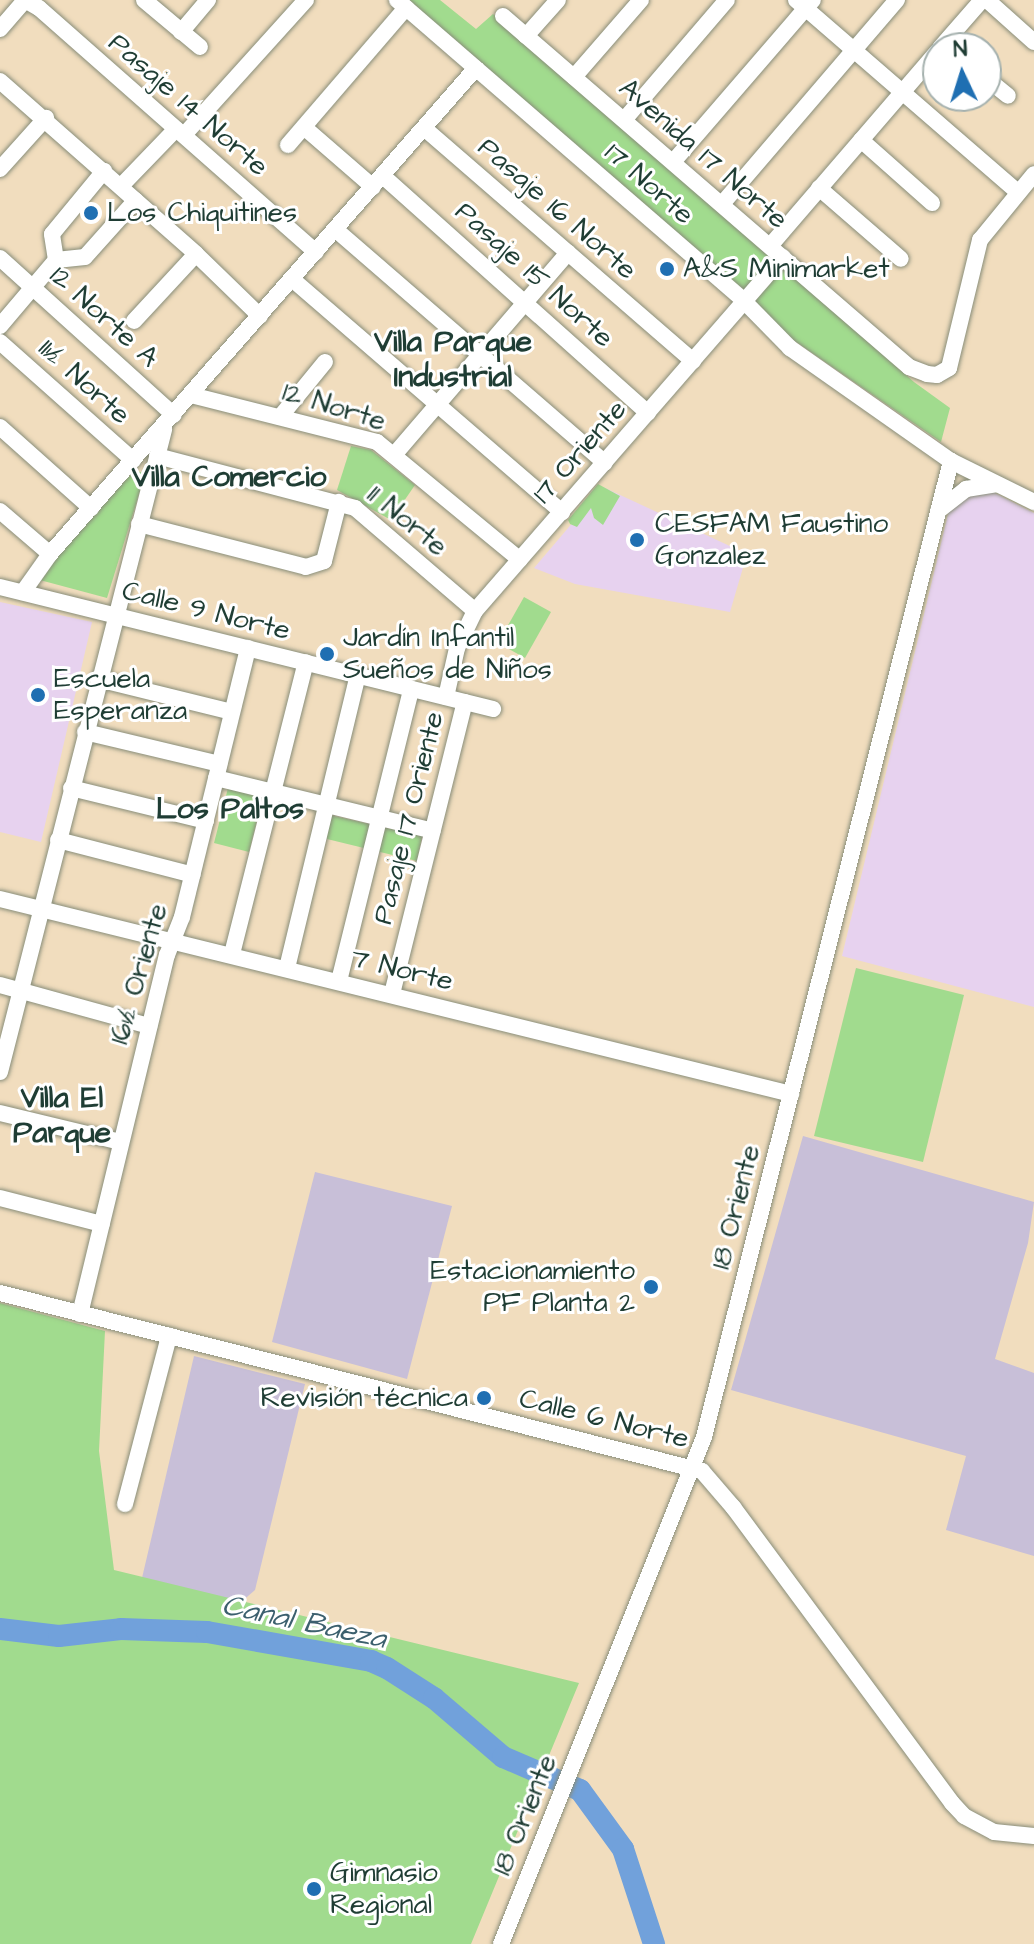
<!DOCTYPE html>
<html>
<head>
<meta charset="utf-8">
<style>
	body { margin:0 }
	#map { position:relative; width:1034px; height:1944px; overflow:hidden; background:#f1ddbe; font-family:"Architects Daughter",sans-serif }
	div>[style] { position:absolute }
	.built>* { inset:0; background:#e7d2ef }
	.industrial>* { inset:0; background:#c8bfd8 }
	.green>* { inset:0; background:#a1db8e }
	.river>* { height:22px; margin:-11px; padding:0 11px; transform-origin:11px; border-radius:11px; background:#71a1db }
	.roads { filter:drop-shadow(0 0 2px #888d79) drop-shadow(0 0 2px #888d79) }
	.minor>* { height:16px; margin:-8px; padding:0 8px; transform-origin:8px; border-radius:8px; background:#fff }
	.dots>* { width:22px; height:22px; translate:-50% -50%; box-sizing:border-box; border:4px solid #fff; border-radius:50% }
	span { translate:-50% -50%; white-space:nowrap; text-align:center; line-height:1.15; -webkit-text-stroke:6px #fff; paint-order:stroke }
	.street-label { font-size:28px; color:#1f3d34 }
	.poi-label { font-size:28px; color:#1f3d34 }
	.left { translate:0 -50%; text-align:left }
	.right { translate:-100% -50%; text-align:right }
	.neighbourhood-label { font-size:30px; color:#1f3d34; font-weight:700 }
	.water-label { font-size:30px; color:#3c606e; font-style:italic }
	.north { position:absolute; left:922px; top:32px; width:80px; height:80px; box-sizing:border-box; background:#fff; border:2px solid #a5b1ae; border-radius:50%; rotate:356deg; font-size:22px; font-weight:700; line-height:32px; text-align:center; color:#1f3d34 }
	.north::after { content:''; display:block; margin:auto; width:28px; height:36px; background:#1f6fb2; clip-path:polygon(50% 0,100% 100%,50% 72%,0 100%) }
</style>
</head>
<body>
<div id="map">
	<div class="built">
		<i style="clip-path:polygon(603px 487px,747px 554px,730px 612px,575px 584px,534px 568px)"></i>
		<i style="clip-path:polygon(991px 491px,1034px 513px,1034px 1007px,842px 956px,949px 510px,968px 494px)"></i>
		<i style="clip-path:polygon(0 602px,92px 622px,41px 842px,0 832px)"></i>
	</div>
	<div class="industrial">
		<i style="clip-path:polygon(803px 1136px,1034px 1202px,1028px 1243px,995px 1359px,1034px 1373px,1034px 1556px,946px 1530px,966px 1456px,731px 1390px)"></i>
		<i style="clip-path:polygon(315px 1172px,452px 1206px,407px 1379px,272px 1342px)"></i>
		<i style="clip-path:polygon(194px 1356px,305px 1384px,255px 1590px,240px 1603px,142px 1578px)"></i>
	</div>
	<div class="green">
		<i style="clip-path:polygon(407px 0,440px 0,476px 29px,493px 14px,914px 382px,950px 408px,941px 442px,789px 337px)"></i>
		<i style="clip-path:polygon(351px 446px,371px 450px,415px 485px,391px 520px,337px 490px)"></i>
		<i style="clip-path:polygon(134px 471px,141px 472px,144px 478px,107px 598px,36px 579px)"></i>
		<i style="clip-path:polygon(598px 484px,620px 496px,603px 525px,594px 518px,591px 508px,577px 527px,570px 524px,568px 520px)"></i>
		<i style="clip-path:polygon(524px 597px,551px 612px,525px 658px,498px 643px)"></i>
		<i style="clip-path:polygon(228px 788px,263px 796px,249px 852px,214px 843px)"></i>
		<i style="clip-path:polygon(325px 814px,422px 836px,417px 861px,327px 839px)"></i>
		<i style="clip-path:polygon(856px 968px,964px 995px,923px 1162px,814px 1136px)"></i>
		<i style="clip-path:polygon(0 1303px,105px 1331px,99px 1451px,114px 1570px,579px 1683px,471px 1944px,0 1944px)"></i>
	</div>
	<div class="river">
		<i style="left:0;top:1629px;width:59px;rotate:6.8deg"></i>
		<i style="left:59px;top:1636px;width:62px;rotate:-6.4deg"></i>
		<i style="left:121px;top:1629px;width:86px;rotate:2deg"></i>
		<i style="left:207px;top:1632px;width:167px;rotate:10deg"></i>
		<i style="left:371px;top:1661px;width:17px;rotate:24deg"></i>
		<i style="left:387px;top:1668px;width:56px;rotate:32.6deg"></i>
		<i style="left:434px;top:1698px;width:91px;rotate:40.5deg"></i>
		<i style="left:503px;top:1757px;width:84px;rotate:23.2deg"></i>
		<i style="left:580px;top:1790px;width:73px;rotate:53.9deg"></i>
		<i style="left:623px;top:1849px;width:100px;rotate:71.9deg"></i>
	</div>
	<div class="roads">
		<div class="minor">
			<i style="left:25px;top:0;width:16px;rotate:30deg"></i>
			<i style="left:39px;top:8px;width:369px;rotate:41.4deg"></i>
			<i style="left:144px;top:0;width:73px;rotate:40deg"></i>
			<i style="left:397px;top:0;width:459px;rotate:40.9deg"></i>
			<i style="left:744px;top:301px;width:66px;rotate:45.6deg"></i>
			<i style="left:790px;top:348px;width:197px;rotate:35.1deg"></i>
			<i style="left:951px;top:461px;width:93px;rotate:26.3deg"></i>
			<i style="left:796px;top:0;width:294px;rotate:40.9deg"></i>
			<i style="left:987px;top:0;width:63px;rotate:41.8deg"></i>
			<i style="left:503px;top:16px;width:537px;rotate:40.84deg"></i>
			<i style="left:909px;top:367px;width:19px;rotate:21deg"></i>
			<i style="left:927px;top:374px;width:10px;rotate:6deg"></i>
			<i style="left:937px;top:375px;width:14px;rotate:-30deg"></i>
			<i style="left:949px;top:368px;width:132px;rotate:-76.4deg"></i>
			<i style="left:980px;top:240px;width:85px;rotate:-50.7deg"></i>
			<i style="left:0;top:29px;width:38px;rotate:-49deg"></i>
			<i style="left:181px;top:32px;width:42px;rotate:-49.8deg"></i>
			<i style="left:526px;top:36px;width:48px;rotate:-48.4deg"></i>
			<i style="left:940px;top:48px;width:64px;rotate:-48.8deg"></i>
			<i style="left:574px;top:77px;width:102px;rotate:-49deg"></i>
			<i style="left:986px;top:78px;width:28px;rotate:39deg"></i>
			<i style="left:0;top:81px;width:261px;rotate:41.4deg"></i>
			<i style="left:196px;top:254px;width:89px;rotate:44.1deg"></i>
			<i style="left:624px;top:120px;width:158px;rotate:-49.4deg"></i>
			<i style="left:305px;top:128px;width:90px;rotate:40.9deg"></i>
			<i style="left:424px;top:128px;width:356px;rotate:40.9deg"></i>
			<i style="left:184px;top:135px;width:182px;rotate:-47.9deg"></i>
			<i style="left:861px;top:140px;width:95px;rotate:41.6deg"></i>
			<i style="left:288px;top:145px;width:181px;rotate:-49.3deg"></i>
			<i style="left:673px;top:162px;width:214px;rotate:-49.2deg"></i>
			<i style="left:0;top:169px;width:69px;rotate:-48deg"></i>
			<i style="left:384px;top:177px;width:354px;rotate:41.8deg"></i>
			<i style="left:121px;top:186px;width:79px;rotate:-46deg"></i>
			<i style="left:819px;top:188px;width:108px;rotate:40.9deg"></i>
			<i style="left:722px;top:204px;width:269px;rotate:-49.4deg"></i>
			<i style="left:335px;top:229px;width:357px;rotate:40.9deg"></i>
			<i style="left:770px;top:246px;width:257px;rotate:-49.3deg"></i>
			<i style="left:0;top:258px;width:234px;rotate:42.1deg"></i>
			<i style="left:56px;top:260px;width:26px;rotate:-99deg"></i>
			<i style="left:52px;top:234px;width:82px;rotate:-50.5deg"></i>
			<i style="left:56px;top:260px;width:29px;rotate:-6deg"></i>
			<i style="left:85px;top:257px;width:76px;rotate:-48.2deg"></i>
			<i style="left:292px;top:279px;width:357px;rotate:40.8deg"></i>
			<i style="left:134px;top:321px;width:91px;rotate:-47.2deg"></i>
			<i style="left:0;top:326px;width:87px;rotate:-49.7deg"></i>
			<i style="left:0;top:342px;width:178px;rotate:41.6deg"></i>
			<i style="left:191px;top:395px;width:192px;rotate:14.2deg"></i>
			<i style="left:377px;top:442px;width:185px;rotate:39.5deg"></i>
			<i style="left:280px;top:417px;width:71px;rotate:-50.7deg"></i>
			<i style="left:0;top:427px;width:122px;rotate:41.7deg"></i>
			<i style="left:394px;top:455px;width:267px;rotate:-49.3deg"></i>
			<i style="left:157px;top:456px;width:205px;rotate:14.7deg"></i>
			<i style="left:355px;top:508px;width:158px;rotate:40.6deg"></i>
			<i style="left:0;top:511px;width:66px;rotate:40.7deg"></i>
			<i style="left:938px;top:511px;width:36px;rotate:-38deg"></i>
			<i style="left:966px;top:489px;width:30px;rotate:-9deg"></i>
			<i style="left:139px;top:524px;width:172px;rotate:14.4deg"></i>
			<i style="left:306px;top:567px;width:19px;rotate:-18deg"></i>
			<i style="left:324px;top:561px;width:61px;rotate:-75.7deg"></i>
			<i style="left:0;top:587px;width:508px;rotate:13.9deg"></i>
			<i style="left:23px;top:592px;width:47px;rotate:-54.6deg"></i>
			<i style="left:50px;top:554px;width:646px;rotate:-48.76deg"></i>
			<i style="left:98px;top:679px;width:138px;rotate:13.8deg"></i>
			<i style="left:446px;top:697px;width:50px;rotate:-77.3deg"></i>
			<i style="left:457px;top:648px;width:41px;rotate:-64.1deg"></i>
			<i style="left:475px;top:611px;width:469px;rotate:-49deg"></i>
			<i style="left:85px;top:732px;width:138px;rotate:13.4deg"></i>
			<i style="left:216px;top:778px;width:223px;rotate:13.7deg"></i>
			<i style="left:71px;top:788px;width:139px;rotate:13.7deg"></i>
			<i style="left:58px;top:840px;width:139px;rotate:14.5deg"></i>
			<i style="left:0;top:899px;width:815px;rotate:13.85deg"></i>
			<i style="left:232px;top:954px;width:301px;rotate:-75.8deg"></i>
			<i style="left:287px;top:968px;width:301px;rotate:-76.4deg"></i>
			<i style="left:339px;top:981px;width:301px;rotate:-76.1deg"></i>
			<i style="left:0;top:985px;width:155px;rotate:15.4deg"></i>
			<i style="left:392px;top:994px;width:301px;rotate:-76deg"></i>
			<i style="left:0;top:1072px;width:663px;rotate:-75.67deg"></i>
			<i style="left:0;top:1113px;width:124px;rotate:13.5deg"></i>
			<i style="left:0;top:1198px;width:105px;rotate:14.3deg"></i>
			<i style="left:0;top:1293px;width:724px;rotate:14.23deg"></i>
			<i style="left:702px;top:1471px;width:48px;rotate:49.3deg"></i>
			<i style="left:733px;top:1507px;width:368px;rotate:53.5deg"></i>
			<i style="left:952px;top:1803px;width:18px;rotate:47deg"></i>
			<i style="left:964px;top:1816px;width:34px;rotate:28deg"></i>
			<i style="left:994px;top:1832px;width:40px;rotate:5.7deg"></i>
			<i style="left:80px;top:1314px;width:369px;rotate:-76.4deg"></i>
			<i style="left:167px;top:955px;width:41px;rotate:-68.5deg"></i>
			<i style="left:182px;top:917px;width:277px;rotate:-76.2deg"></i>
			<i style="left:125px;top:1504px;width:174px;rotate:-75.3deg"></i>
			<i style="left:501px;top:1944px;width:546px;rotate:-68.18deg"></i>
			<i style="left:704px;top:1437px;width:1007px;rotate:-75.8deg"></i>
		</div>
	</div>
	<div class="dots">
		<i style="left:91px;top:213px;background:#1f6fb2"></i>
		<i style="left:667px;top:269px;background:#1f6fb2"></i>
		<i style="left:637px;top:540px;background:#1f6fb2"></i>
		<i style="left:327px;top:654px;background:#1f6fb2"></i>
		<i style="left:38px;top:695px;background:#1f6fb2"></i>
		<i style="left:651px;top:1287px;background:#1f6fb2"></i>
		<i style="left:484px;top:1398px;background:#1f6fb2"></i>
		<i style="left:314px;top:1889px;background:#1f6fb2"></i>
	</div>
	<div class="street-label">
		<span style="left:188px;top:105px;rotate:41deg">Pasaje 14 Norte</span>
		<span style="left:703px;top:154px;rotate:41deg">Avenida 17 Norte</span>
		<span style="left:649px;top:184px;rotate:41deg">17 Norte</span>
		<span style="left:557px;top:209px;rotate:41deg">Pasaje 16 Norte</span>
		<span style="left:534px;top:275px;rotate:42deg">Pasaje 15 Norte</span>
		<span style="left:104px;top:317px;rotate:42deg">12 Norte A</span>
		<span style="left:84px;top:382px;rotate:42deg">11½ Norte</span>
		<span style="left:334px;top:407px;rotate:17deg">12 Norte</span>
		<span style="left:580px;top:452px;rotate:-49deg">17 Oriente</span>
		<span style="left:407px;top:521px;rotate:39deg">11 Norte</span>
		<span style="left:206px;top:611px;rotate:14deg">Calle 9 Norte</span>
		<span style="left:409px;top:818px;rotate:-76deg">Pasaje 17 Oriente</span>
		<span style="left:402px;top:970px;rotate:14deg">7 Norte</span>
		<span style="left:139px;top:974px;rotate:-74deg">16½ Oriente</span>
		<span style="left:736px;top:1207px;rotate:-76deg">18 Oriente</span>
		<span style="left:604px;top:1419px;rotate:14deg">Calle 6 Norte</span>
		<span style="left:525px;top:1815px;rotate:-68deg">18 Oriente</span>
	</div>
	<div class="poi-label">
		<span class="left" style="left:107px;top:213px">Los Chiquitines</span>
		<span class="left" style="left:683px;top:269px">A&amp;S Minimarket</span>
		<span class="left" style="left:655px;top:540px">CESFAM Faustino<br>Gonzalez</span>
		<span class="left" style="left:343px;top:654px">Jardín Infantil<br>Sueños de Niños</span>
		<span class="left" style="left:54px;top:695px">Escuela<br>Esperanza</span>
		<span class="right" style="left:635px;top:1287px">Estacionamiento<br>PF Planta 2</span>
		<span class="right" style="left:468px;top:1398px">Revisión técnica</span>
		<span class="left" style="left:330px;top:1889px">Gimnasio<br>Regional</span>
	</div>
	<div class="neighbourhood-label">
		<span style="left:453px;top:359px">Villa Parque<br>Industrial</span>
		<span style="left:229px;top:477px">Villa Comercio</span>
		<span style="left:230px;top:809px">Los Paltos</span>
		<span style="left:62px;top:1115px">Villa El<br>Parque</span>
	</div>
	<div class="water-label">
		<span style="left:304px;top:1622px;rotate:12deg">Canal Baeza</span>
	</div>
	<div class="north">N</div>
</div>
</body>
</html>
